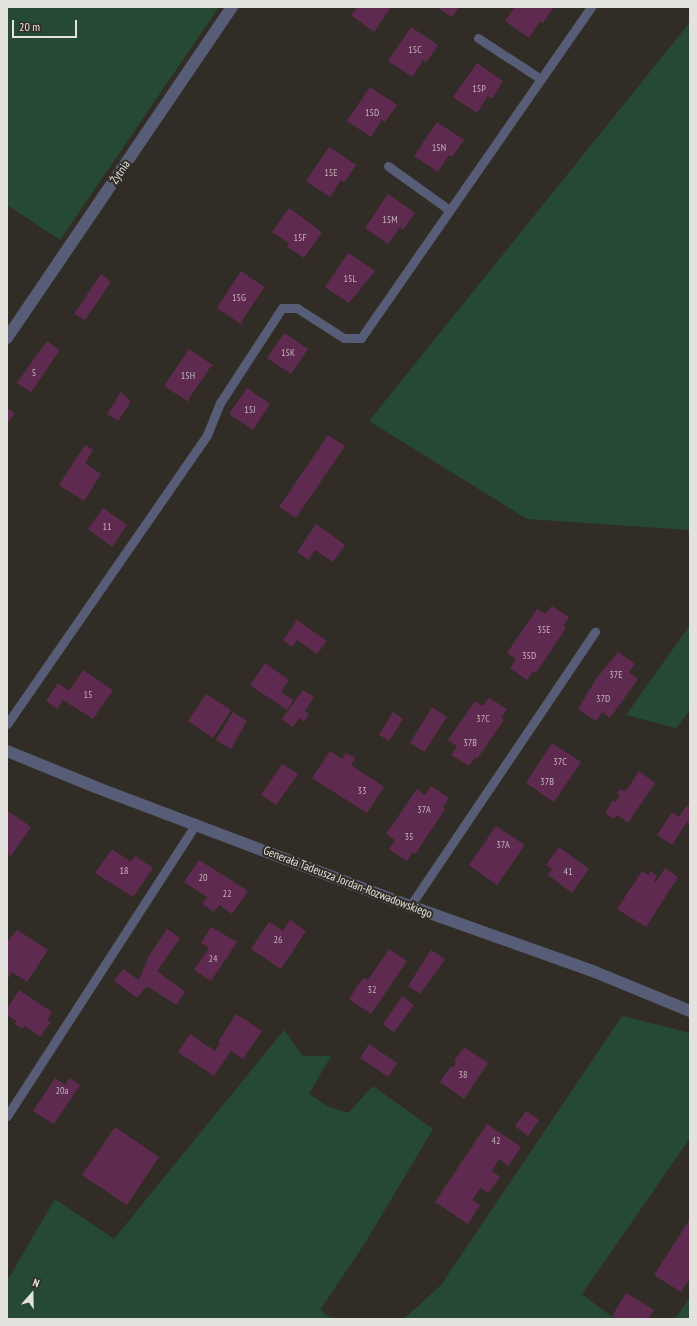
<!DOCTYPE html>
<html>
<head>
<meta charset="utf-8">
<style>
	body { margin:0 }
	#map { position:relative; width:697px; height:1326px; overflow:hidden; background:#312d26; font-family:"PT Sans Narrow",sans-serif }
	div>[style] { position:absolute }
	.green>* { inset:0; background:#264933 }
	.building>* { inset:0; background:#5f2a4f }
	.lane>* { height:9px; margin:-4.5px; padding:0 4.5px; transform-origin:4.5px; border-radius:4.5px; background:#575d76 }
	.street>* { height:12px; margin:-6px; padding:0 6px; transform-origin:6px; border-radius:6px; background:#575d76 }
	span { translate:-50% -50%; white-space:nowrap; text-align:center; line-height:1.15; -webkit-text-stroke:4px #312d26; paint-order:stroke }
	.number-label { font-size:10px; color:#c3b4ba }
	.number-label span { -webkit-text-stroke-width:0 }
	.street-label { font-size:12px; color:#e4e2dd }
	.frame { position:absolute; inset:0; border:8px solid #e4e2dd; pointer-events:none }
	.north { position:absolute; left:12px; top:1274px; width:40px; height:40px; -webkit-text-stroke:3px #312d26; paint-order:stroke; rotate:20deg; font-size:11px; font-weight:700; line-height:16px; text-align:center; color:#e4e2dd }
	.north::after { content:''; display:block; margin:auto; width:14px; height:18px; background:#e4e2dd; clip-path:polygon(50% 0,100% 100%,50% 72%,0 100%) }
	.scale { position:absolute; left:12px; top:20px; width:65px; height:18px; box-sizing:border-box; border:2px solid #e4e2dd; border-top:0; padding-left:5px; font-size:12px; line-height:14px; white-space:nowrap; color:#e4e2dd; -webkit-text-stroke:3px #312d26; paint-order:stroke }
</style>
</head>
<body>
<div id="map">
	<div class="green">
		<i style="clip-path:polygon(7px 7px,219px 7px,60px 240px,7px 205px)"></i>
		<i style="clip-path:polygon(690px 22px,690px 530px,527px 519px,369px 421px)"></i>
		<i style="clip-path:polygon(690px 625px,690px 710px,676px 728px,626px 715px)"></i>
		<i style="clip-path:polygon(622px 1016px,690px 1033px,690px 1138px,582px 1294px,615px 1319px,404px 1319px,441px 1285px)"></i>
		<i style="clip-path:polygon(284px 1030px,303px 1056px,331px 1056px,309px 1094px,327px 1106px,348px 1113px,373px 1086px,433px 1129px,365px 1243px,320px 1310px,332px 1319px,7px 1319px,7px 1281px,55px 1199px,114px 1239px)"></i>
		<i style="clip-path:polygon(690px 1297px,690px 1319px,675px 1319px)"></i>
	</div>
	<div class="building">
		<i style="clip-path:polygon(357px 7px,391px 7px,374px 32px,351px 15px)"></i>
		<i style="clip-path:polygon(437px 7px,459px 7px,452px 17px)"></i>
		<i style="clip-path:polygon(515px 7px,554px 7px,543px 23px,540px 21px,529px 38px,505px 21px)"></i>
		<i style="clip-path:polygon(411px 27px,438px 45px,426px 63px,423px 60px,412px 77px,388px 61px)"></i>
		<i style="clip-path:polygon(477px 63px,503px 81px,492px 99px,488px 96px,477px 113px,453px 97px)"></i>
		<i style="clip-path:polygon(370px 87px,397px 105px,385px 122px,382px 120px,371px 137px,347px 121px)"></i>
		<i style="clip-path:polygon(437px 122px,464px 140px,452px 157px,449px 155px,438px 172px,414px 156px)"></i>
		<i style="clip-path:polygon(329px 147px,356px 165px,344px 183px,341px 180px,330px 197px,306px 181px)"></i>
		<i style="clip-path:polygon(388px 194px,415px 213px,403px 230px,400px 227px,388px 244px,365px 228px)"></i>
		<i style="clip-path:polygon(289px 208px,322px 232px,304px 258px,287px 247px,289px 243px,272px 232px)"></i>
		<i style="clip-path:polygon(348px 253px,375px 271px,349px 303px,325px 287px)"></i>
		<i style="clip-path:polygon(241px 271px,267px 289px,264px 288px,241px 322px,242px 325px,217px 308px)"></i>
		<i style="clip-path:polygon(101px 274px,111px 282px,85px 320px,74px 314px)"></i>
		<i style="clip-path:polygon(284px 333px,308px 349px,291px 374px,267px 358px)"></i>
		<i style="clip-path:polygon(47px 341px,60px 350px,31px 392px,17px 383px)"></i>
		<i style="clip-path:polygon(189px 349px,214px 366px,211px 366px,188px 400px,190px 403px,164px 386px)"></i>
		<i style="clip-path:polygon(247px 388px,270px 404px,253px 430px,229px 414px)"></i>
		<i style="clip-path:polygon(121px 392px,131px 402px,118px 421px,107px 414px)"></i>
		<i style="clip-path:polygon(7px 408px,15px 413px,7px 424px)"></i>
		<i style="clip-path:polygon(328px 435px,345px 446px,296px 518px,279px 507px)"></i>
		<i style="clip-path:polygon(85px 445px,93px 450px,85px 463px,101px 474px,84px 501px,59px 485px)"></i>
		<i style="clip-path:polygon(103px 508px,127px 525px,112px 547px,88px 529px)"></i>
		<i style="clip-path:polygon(316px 524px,345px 545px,333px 562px,315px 550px,308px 560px,297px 552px)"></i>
		<i style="clip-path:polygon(552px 606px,569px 617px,563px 626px,566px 628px,536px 673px,533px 671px,527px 680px,510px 668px,516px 659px,507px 653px,537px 609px,545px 614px)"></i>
		<i style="clip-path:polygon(297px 620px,327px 641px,317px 654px,297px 640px,292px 647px,283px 640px)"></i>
		<i style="clip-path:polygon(618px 652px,635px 664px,629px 672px,638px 679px,610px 718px,602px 712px,596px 721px,578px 709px,596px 679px)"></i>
		<i style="clip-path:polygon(265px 663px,289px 680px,281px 692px,293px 700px,287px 710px,250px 685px)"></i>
		<i style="clip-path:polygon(83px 670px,113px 690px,93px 719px,63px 700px,57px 709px,46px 701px,58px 683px,69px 691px)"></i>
		<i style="clip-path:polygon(303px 690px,314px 697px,305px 711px,309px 714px,304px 722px,299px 718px,293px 727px,282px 719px)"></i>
		<i style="clip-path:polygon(206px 694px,231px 710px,213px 738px,188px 721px)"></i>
		<i style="clip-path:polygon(489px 698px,507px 709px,501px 718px,504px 720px,477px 759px,475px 758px,469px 766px,451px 755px,457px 746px,448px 740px,475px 701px,483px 706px)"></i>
		<i style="clip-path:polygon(432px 707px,447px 717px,424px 752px,410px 743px)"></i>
		<i style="clip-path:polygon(233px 712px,247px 721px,231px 749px,216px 740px)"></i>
		<i style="clip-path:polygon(393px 712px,403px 719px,389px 741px,379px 735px)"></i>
		<i style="clip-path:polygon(552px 743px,581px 762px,554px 802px,526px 783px)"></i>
		<i style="clip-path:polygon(330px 751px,342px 759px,346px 753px,355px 758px,351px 765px,384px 787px,367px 813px,312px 778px)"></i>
		<i style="clip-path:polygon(282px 764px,298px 774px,276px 805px,261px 795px)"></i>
		<i style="clip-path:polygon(639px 771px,655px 783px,628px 823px,617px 815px,614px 819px,605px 813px,613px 800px,616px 802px,620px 796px,617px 794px,620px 789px,624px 791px,628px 788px)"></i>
		<i style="clip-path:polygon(431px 786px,449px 798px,443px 807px,445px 809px,415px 854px,413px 852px,407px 861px,389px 849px,395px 840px,386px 834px,417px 789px,425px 795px)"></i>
		<i style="clip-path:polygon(687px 805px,690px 807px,690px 824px,687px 822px,672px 845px,657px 835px,672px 812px,679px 817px)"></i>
		<i style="clip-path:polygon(8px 811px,31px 827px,11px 856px,7px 854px)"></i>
		<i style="clip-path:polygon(496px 826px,525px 845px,497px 885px,469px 865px)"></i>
		<i style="clip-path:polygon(559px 847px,589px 869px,572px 893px,548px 875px,552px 869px,546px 865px)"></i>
		<i style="clip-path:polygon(112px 849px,131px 862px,135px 856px,153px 868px,133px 897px,95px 873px)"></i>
		<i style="clip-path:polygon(199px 860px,248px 891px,232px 914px,219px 905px,214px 912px,202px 904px,207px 897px,184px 882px)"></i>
		<i style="clip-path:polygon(665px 868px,678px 877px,646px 927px,617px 909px,642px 871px,648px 875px,650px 871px,657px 876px,654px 881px,656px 882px)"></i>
		<i style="clip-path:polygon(290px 920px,306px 931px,281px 969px,251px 949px,269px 922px,283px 931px)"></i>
		<i style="clip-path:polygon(211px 927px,237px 942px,211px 981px,194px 970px,209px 948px,201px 943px)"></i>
		<i style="clip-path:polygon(167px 929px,180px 938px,157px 971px,185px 992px,176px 1005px,147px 986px,137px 998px,114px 981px,123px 969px,139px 980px,149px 956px)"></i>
		<i style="clip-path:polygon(17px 930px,48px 950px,27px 982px,12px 972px,7px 980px,7px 942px)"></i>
		<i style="clip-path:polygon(389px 949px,407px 961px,371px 1014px,349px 999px,363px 978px,368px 980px)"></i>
		<i style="clip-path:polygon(431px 950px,445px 959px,420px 994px,408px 986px)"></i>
		<i style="clip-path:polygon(19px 990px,52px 1012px,47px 1020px,51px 1022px,40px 1037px,25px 1026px,22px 1029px,14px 1024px,17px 1021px,7px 1015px,7px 1009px)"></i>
		<i style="clip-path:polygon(402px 996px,414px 1005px,394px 1032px,383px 1024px)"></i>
		<i style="clip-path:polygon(236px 1014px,262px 1031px,243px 1059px,231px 1051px,214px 1076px,178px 1052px,190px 1034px,215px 1051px,220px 1043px,218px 1042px)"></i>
		<i style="clip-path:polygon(369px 1044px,397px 1063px,388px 1077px,360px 1058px)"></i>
		<i style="clip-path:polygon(464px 1047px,488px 1063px,464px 1099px,440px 1082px,451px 1066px,453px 1067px,456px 1063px,454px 1061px)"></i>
		<i style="clip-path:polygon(55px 1078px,65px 1085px,69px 1078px,80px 1085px,54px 1124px,33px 1111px)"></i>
		<i style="clip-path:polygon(526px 1111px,539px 1120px,528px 1136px,515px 1126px)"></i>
		<i style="clip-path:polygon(487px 1124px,521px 1147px,508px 1166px,499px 1159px,492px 1171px,500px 1177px,489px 1193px,480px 1188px,472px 1200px,480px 1205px,468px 1224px,435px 1202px)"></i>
		<i style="clip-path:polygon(115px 1127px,159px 1157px,127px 1205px,82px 1175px)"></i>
		<i style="clip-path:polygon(690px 1219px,690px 1278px,681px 1292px,654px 1275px)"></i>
		<i style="clip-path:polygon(626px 1293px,654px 1310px,648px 1319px,618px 1319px,612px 1316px)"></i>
	</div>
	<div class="lane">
		<i style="left:478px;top:38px;width:75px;rotate:33.1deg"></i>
		<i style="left:388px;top:166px;width:74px;rotate:35.6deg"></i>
		<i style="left:7px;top:724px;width:351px;rotate:-55.3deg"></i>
		<i style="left:207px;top:435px;width:35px;rotate:-68deg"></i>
		<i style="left:220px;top:403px;width:113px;rotate:-56.9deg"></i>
		<i style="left:282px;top:308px;width:15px"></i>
		<i style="left:297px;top:308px;width:56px;rotate:32.6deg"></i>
		<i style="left:344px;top:338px;width:17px"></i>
		<i style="left:361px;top:338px;width:403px;rotate:-55.2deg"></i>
		<i style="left:410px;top:906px;width:331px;rotate:-56deg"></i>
		<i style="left:7px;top:1116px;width:348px;rotate:-57.1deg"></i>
	</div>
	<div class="street">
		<i style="left:7px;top:338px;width:400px;rotate:-55.8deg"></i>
		<i style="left:7px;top:751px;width:95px;rotate:22.2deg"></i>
		<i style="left:95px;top:787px;width:337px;rotate:20.7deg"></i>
		<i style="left:410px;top:906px;width:196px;rotate:19.6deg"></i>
		<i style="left:595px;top:972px;width:103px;rotate:22.3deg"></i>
	</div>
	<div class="number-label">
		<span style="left:415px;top:50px">15C</span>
		<span style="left:479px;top:89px">15P</span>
		<span style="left:372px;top:113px">15D</span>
		<span style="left:439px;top:148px">15N</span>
		<span style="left:331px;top:173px">15E</span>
		<span style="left:390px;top:220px">15M</span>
		<span style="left:300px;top:238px">15F</span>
		<span style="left:350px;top:279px">15L</span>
		<span style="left:239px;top:298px">15G</span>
		<span style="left:288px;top:353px">15K</span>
		<span style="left:34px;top:373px">5</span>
		<span style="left:188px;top:376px">15H</span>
		<span style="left:250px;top:410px">15J</span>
		<span style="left:107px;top:527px">11</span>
		<span style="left:544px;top:630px">35E</span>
		<span style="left:529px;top:656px">35D</span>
		<span style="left:616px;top:675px">37E</span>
		<span style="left:88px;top:695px">15</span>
		<span style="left:603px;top:699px">37D</span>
		<span style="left:483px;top:719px">37C</span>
		<span style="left:470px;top:743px">37B</span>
		<span style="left:560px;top:762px">37C</span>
		<span style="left:547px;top:782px">37B</span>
		<span style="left:362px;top:791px">33</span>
		<span style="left:424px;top:810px">37A</span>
		<span style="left:409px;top:837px">35</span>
		<span style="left:503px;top:845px">37A</span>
		<span style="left:124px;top:871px">18</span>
		<span style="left:568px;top:872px">41</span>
		<span style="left:203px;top:878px">20</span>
		<span style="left:227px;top:894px">22</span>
		<span style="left:278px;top:940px">26</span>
		<span style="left:213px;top:959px">24</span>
		<span style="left:372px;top:990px">32</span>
		<span style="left:463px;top:1075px">38</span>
		<span style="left:62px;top:1091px">20a</span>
		<span style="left:496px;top:1141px">42</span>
	</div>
	<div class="street-label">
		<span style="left:120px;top:172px;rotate:-56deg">Żytnia</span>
		<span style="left:348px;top:882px;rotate:21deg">Generała Tadeusza Jordan-Rozwadowskiego</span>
	</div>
	<div class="frame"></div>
	<div class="north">N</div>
	<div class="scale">20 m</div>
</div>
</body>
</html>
